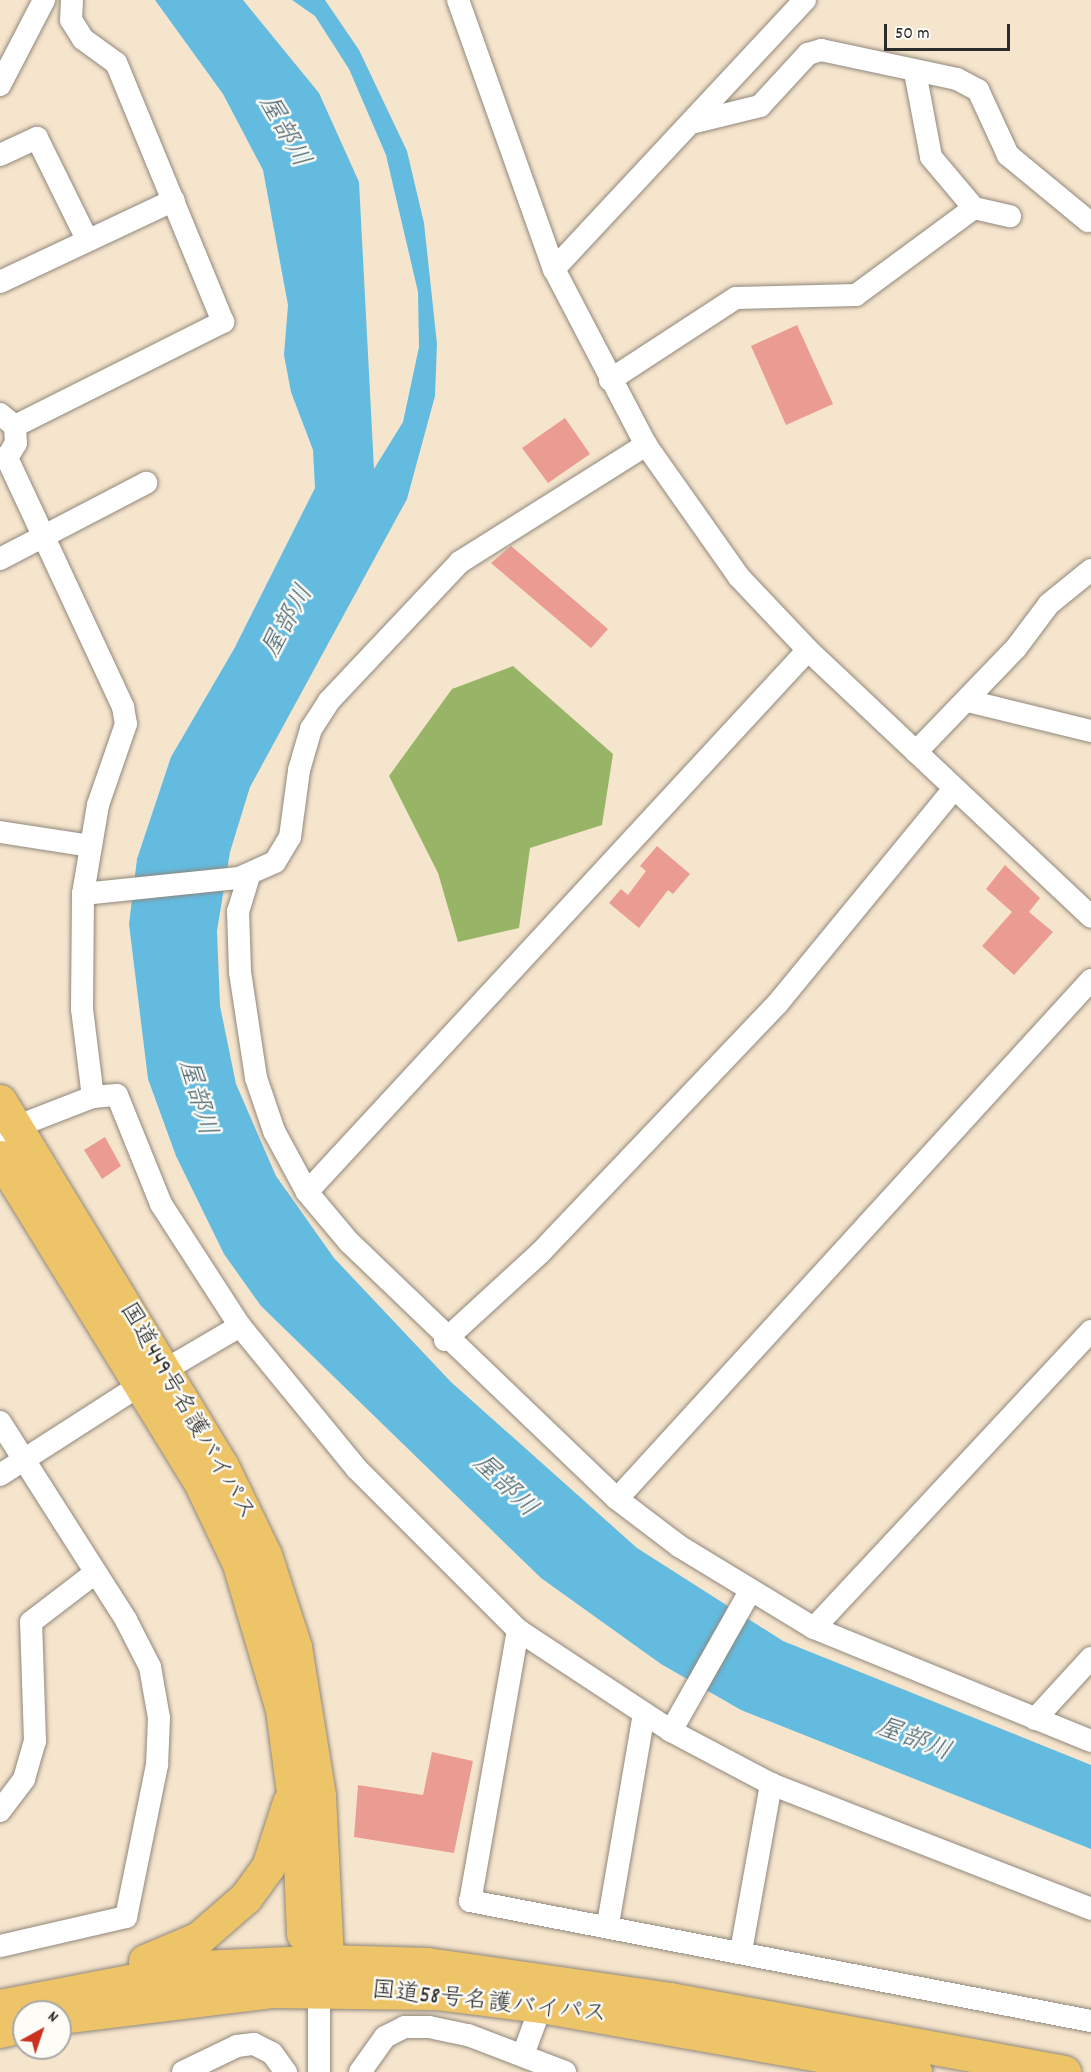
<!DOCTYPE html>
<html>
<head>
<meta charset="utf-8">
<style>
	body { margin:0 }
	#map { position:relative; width:1091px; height:2072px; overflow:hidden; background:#f6e5cd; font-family:Dekko,"Klee One",sans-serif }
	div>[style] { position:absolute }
	.forest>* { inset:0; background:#98b567 }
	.water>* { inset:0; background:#63bbe0 }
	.building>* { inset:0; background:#ea9c93 }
	.roads { filter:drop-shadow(0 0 2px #90887c) drop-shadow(0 0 2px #90887c) }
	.minor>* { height:22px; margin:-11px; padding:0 11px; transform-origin:11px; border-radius:11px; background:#fff }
	.highway>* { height:33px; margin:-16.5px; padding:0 16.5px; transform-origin:16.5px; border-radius:16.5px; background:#eec469 }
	span { translate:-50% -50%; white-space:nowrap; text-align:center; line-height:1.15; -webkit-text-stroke:5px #fdfcf7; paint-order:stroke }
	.street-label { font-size:24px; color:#2b2b2b }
	.water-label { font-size:26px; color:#3f5d6a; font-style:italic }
	.north { position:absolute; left:12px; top:2000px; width:60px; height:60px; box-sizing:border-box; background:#fdfcf7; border:2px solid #a9a8a5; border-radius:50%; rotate:40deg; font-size:16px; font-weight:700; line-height:24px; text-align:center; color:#2b2b2b }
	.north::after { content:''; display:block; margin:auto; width:21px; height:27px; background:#c8321e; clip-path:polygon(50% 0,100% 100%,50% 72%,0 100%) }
	.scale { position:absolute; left:884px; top:24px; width:126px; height:27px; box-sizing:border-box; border:3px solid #2b2b2b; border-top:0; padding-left:8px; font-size:18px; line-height:21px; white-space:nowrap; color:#2b2b2b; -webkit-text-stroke:4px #fdfcf7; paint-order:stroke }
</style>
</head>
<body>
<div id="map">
	<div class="forest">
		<i style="clip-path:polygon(513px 666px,613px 754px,602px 825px,530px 848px,519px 928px,458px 942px,438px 873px,389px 776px,452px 689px)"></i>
	</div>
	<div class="water">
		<i style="clip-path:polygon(155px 0,243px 0,319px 93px,359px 182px,374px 469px,403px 422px,419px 347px,418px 292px,386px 155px,349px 69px,315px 16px,292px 0,325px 0,359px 50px,407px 151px,424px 223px,437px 344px,435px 396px,407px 499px,250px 787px,230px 852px,217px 931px,220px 1006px,236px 1084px,276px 1176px,334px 1258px,451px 1382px,637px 1548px,783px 1641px,1091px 1765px,1091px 1849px,741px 1710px,661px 1664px,541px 1578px,261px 1306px,224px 1254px,176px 1156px,148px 1079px,129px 924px,137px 859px,171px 757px,234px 649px,315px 488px,313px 450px,291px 392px,284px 355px,288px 305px,263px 170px,223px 94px)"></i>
	</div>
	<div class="building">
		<i style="clip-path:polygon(797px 325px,833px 404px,786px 425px,751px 346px)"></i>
		<i style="clip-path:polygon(565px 418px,590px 454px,548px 483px,522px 448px)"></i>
		<i style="clip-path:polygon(511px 546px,608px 629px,591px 648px,491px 563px)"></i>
		<i style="clip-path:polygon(657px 846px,690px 874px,673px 894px,668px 890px,639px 928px,609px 903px,621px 889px,628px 895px,646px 871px,640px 866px)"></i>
		<i style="clip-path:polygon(1005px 865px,1040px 898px,1029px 912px,1053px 932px,1014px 975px,982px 946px,1012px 912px,986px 889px)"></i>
		<i style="clip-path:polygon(105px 1137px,121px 1166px,102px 1179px,84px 1150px)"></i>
		<i style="clip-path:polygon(432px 1752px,473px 1761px,454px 1853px,354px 1837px,358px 1785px,423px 1795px)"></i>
	</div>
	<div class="roads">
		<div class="minor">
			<i style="left:458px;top:0;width:286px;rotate:70.4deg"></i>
			<i style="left:554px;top:269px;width:199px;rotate:62.4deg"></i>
			<i style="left:646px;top:445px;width:161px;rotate:54.8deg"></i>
			<i style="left:739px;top:577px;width:100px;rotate:46.6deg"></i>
			<i style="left:808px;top:650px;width:389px;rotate:43.3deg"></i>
			<i style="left:915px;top:72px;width:86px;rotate:79.3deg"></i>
			<i style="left:931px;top:157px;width:67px;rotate:49.9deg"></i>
			<i style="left:0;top:85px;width:96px;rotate:-62.6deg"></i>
			<i style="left:695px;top:122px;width:67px;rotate:-13.8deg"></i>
			<i style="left:760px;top:106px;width:71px;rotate:-47.3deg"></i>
			<i style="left:808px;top:54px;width:14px;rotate:-17deg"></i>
			<i style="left:821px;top:50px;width:139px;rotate:12deg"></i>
			<i style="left:957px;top:79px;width:24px;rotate:28deg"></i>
			<i style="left:978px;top:90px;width:72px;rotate:65.2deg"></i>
			<i style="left:1008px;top:155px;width:104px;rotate:39.5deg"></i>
			<i style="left:0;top:155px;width:41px;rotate:-24.7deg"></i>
			<i style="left:37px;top:138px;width:113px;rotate:63.7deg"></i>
			<i style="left:554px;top:269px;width:368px;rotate:-47deg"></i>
			<i style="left:0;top:282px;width:192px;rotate:-25.2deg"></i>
			<i style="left:610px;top:380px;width:150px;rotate:-33.1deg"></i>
			<i style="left:736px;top:298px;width:120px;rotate:-1.4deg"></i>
			<i style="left:856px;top:295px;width:147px;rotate:-36.4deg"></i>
			<i style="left:974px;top:208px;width:37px;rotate:13deg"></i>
			<i style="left:0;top:414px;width:19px;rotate:39deg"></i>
			<i style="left:15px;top:426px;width:17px;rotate:87deg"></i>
			<i style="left:16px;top:443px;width:17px;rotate:121deg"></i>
			<i style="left:7px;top:458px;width:7px;rotate:180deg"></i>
			<i style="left:15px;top:426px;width:233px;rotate:-26.6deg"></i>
			<i style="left:223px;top:322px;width:280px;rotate:-112.4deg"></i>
			<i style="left:116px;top:63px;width:41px;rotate:-144deg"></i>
			<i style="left:83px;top:39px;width:22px;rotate:-122deg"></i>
			<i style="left:71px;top:20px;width:20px;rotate:-87deg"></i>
			<i style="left:7px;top:458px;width:275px;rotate:65deg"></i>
			<i style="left:123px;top:707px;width:17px;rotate:80deg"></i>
			<i style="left:126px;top:724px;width:86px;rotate:109.1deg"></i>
			<i style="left:98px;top:805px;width:90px;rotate:99.6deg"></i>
			<i style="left:83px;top:894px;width:115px;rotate:90.5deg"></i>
			<i style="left:82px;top:1009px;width:89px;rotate:82.9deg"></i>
			<i style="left:0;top:559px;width:165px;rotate:-27.5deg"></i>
			<i style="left:968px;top:701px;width:127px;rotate:13.7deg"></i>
			<i style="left:916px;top:752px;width:144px;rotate:-46.1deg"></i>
			<i style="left:1016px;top:648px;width:55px;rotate:-53.1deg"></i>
			<i style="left:1049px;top:604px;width:54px;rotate:-39deg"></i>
			<i style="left:0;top:832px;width:91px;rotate:8.8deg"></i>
			<i style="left:249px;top:876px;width:37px;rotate:107deg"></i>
			<i style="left:238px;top:911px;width:61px;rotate:88.1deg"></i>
			<i style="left:240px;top:972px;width:107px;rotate:81.4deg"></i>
			<i style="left:256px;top:1078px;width:56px;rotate:71.2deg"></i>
			<i style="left:274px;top:1131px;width:69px;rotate:61.6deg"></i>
			<i style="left:307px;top:1192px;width:65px;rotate:50deg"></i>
			<i style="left:349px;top:1242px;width:371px;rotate:43.8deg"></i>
			<i style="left:617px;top:1499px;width:78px;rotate:37.2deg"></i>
			<i style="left:679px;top:1546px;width:158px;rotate:31.3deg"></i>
			<i style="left:814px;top:1628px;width:299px;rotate:22.2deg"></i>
			<i style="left:83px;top:894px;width:157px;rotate:-5.9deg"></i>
			<i style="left:239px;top:878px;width:39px;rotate:-24deg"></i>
			<i style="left:275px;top:862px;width:29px;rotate:-59deg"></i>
			<i style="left:290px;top:837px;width:68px;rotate:-82.3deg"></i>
			<i style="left:299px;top:770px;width:43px;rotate:-73.7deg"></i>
			<i style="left:311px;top:729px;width:33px;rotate:-57deg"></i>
			<i style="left:329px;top:701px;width:191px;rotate:-46.7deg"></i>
			<i style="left:460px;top:562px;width:220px;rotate:-32.2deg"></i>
			<i style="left:0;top:1133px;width:100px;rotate:-21.2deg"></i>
			<i style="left:93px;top:1097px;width:24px;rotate:-5deg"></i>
			<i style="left:117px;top:1095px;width:118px;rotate:68deg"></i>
			<i style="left:161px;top:1204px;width:145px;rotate:57.1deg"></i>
			<i style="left:240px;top:1326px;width:185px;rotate:50.7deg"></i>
			<i style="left:357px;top:1469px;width:228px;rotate:45deg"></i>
			<i style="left:518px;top:1630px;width:183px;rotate:33.4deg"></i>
			<i style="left:671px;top:1731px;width:113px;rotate:27.9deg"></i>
			<i style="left:771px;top:1784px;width:344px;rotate:21.3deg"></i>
			<i style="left:307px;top:1192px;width:738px;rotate:-47.25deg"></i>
			<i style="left:445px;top:1340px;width:129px;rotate:-42.5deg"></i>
			<i style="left:540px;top:1253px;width:345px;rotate:-46.4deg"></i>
			<i style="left:778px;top:1003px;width:276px;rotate:-50.6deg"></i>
			<i style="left:165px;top:1370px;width:87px;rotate:-30.4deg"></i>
			<i style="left:0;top:1422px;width:235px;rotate:57.5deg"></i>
			<i style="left:126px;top:1620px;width:53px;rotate:62.9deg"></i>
			<i style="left:150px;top:1667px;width:52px;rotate:80deg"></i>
			<i style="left:159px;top:1718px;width:47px;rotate:92.4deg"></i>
			<i style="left:157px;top:1765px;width:155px;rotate:101.5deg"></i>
			<i style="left:126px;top:1917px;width:129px;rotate:167deg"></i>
			<i style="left:0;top:1475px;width:169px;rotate:-32.7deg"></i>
			<i style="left:617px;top:1499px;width:703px;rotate:-47.59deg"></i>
			<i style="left:814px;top:1628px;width:406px;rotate:-47deg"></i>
			<i style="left:518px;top:1630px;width:275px;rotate:100deg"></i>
			<i style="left:470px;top:1901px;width:632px;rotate:10.94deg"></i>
			<i style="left:1035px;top:1719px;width:83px;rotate:-47.4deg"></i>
			<i style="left:671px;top:1731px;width:159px;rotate:-60.5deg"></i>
			<i style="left:0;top:1811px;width:40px;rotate:-53deg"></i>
			<i style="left:24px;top:1779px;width:40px;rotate:-74deg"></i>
			<i style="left:35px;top:1741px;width:119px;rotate:-91.9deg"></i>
			<i style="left:31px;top:1622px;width:81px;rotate:-37.4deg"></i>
			<i style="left:608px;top:1924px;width:213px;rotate:-80.3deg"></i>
			<i style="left:741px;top:1951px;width:170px;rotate:-79.8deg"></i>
			<i style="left:523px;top:2055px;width:52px;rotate:-69.8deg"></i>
			<i style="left:183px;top:2072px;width:60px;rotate:-25.7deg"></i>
			<i style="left:237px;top:2046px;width:17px;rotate:-7deg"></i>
			<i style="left:254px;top:2044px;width:20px;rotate:27deg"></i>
			<i style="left:272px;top:2053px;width:24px;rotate:54deg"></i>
			<i style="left:319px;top:2072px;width:83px;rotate:-90deg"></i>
			<i style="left:360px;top:2072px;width:43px;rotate:-54.5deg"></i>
			<i style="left:385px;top:2037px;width:22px;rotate:-27deg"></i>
			<i style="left:405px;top:2027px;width:24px"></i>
			<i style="left:429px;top:2027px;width:40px;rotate:12deg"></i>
			<i style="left:468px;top:2035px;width:104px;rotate:20.9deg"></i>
		</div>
		<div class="highway">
			<i style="left:0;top:1101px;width:427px;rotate:58.7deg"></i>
			<i style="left:222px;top:1466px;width:99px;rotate:64.2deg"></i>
			<i style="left:265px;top:1555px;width:97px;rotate:71.9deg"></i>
			<i style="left:295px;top:1647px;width:151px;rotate:80.8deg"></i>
			<i style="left:319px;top:1796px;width:165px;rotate:87.2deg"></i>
			<i style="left:327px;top:1961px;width:29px;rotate:106deg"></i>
			<i style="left:0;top:1157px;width:379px;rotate:58.4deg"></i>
			<i style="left:199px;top:1480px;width:93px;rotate:64.5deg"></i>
			<i style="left:239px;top:1564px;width:151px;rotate:73.5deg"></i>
			<i style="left:282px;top:1709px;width:130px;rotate:82.5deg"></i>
			<i style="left:299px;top:1838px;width:96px;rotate:87.6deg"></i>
			<i style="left:145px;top:1961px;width:59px;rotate:-23.1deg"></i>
			<i style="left:199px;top:1938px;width:62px;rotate:-41.1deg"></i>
			<i style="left:246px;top:1897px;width:37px;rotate:-54deg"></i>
			<i style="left:268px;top:1867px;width:68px;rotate:-72.1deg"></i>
			<i style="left:0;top:2006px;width:206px;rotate:-10.9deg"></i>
			<i style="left:202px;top:1967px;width:125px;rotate:-2.7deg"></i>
			<i style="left:327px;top:1961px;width:100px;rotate:1.7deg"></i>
			<i style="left:427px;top:1964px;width:246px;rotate:8.2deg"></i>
			<i style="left:670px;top:1999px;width:401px;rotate:10.5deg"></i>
			<i style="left:60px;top:2017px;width:213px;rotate:-7deg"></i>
			<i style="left:271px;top:1991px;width:165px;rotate:0.7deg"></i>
			<i style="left:436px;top:1993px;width:106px;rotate:7.1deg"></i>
			<i style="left:541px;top:2006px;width:380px;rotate:10deg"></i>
			<i style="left:0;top:2031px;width:25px;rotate:-14deg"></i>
		</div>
	</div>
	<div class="street-label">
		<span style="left:186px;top:1412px;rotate:60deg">国道449号名護バイパス</span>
		<span style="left:489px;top:2004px;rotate:6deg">国道58号名護バイパス</span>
	</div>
	<div class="water-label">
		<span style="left:283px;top:132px;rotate:61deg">屋部川</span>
		<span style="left:289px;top:622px;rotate:-61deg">屋部川</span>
		<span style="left:196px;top:1098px;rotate:74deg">屋部川</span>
		<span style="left:504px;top:1487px;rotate:44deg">屋部川</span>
		<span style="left:913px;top:1741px;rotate:21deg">屋部川</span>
	</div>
	<div class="north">N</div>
	<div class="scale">50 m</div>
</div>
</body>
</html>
